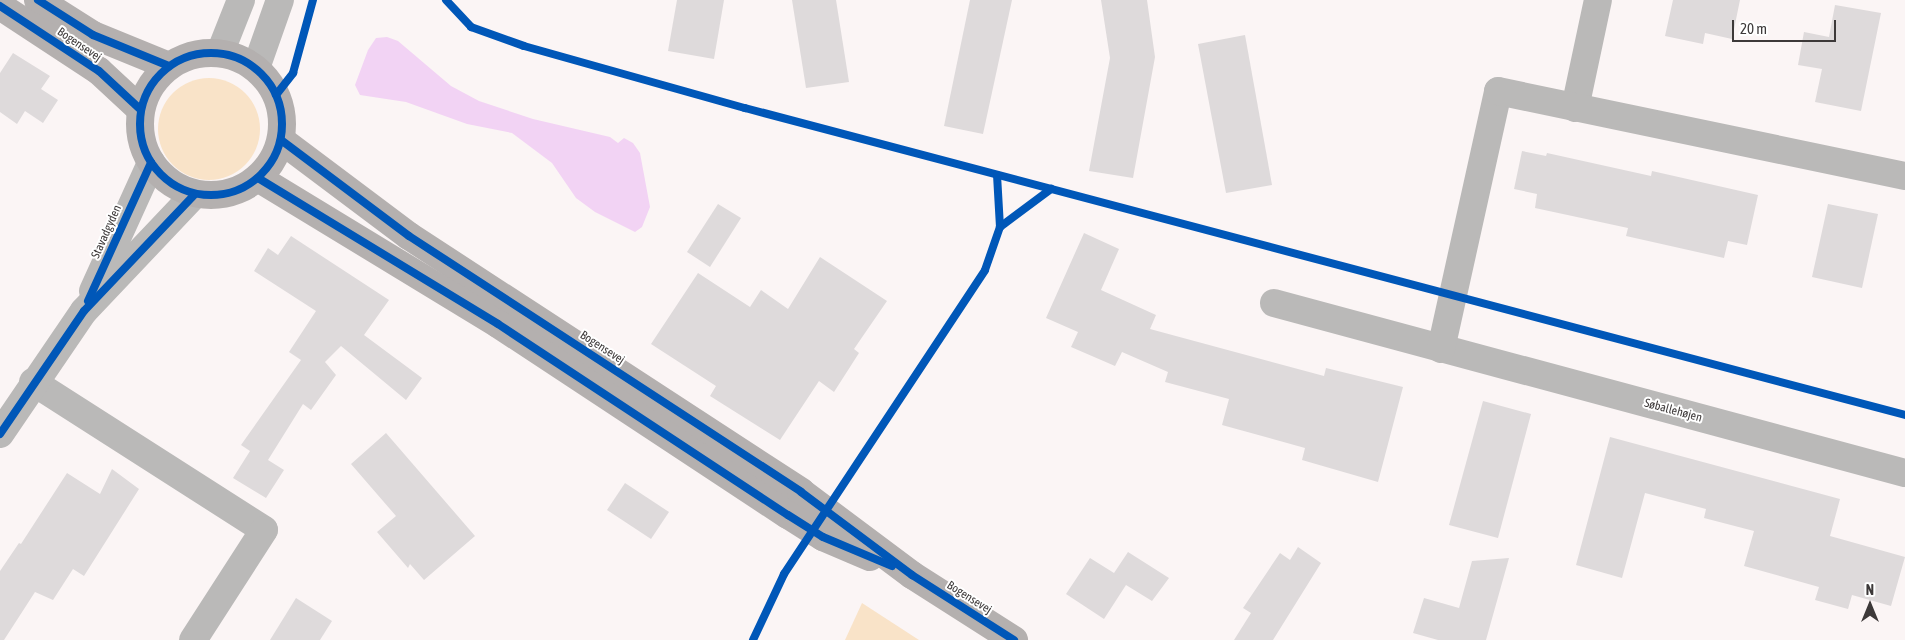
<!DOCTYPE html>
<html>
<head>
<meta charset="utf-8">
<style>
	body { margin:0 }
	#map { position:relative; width:1905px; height:640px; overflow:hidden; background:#fbf5f5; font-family:"Asap Condensed",sans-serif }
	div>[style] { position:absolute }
	.green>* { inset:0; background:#f9e3c8 }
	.round { border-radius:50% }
	.water>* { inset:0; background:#f2d3f4 }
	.building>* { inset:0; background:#dedadb }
	.minor>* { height:28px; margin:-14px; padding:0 14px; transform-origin:14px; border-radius:14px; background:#bab9b8 }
	.major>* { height:28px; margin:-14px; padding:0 14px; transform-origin:14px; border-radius:14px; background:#b4b0af }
	.major>.ring { margin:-14px; padding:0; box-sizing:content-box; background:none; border:28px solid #b4b0af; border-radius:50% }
	.cycleway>* { height:8px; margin:-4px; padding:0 4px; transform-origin:4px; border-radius:4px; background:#0057b8 }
	.cycleway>.ring { margin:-4px; padding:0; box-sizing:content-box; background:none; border:8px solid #0057b8; border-radius:50% }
	span { translate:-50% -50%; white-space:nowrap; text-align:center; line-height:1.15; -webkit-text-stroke:4px #fff; paint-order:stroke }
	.street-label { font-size:12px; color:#3d3939 }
	.north { position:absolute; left:1845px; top:580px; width:50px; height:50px; -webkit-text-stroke:4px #fff; paint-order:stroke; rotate:0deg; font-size:14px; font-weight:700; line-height:20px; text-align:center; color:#3d3939 }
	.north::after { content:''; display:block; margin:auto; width:18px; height:22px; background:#3d3939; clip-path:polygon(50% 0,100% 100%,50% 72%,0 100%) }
	.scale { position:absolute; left:1732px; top:20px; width:104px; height:22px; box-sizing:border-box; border:2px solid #3d3939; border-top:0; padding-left:6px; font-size:15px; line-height:18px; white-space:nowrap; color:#3d3939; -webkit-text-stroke:4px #fff; paint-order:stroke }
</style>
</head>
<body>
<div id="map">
	<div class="green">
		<i class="round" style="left:158px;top:78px;width:102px;height:102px"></i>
		<i style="clip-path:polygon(862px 603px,919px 640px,845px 640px)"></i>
	</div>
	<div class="water">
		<i style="clip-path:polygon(387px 37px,398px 41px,451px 86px,479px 101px,533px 119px,610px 137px,618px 143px,624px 138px,633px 143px,640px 153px,650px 207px,642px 227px,635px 232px,595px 212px,576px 198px,552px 163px,512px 133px,467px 124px,406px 102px,360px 95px,355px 85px,368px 50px,376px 38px)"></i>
	</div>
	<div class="building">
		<i style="clip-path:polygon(677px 0,724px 0,714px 59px,668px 51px)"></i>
		<i style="clip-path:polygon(792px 0,836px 0,849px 82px,806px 88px)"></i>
		<i style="clip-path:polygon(970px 0,1012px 0,983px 134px,944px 126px)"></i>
		<i style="clip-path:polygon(1101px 0,1147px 0,1155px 57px,1133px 178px,1089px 171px,1110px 58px)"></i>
		<i style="clip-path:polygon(1673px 0,1740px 0,1732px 39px,1705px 33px,1703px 44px,1665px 36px)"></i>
		<i style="clip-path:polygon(1835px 5px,1881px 13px,1861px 111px,1815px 102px,1822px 69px,1798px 65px,1804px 32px,1829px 37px)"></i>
		<i style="clip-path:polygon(1245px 35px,1272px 185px,1226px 193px,1198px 44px)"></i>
		<i style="clip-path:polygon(13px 53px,50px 76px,41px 89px,58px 100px,43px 123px,25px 111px,17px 124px,0 112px,0 73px)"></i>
		<i style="clip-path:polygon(1522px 151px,1546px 156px,1547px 153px,1651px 176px,1652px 171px,1758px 195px,1747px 245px,1728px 241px,1724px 258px,1626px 236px,1628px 228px,1535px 208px,1537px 194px,1514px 189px)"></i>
		<i style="clip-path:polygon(718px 204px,741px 218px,710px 267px,687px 252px)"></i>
		<i style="clip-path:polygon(1828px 204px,1878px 214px,1862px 288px,1812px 277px)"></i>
		<i style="clip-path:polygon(1084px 233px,1119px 249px,1101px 290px,1156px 315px,1150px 329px,1324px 376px,1326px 368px,1403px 387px,1378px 482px,1302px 460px,1305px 448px,1222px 425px,1229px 399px,1165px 382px,1168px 372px,1122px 352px,1115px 366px,1071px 347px,1078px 332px,1046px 318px)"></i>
		<i style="clip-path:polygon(291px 236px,389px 300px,364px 335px,422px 378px,406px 400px,341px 346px,325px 362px,336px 375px,311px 410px,303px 404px,268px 460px,284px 470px,266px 498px,233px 478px,250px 451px,241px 445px,301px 360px,289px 352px,316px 311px,254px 271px,268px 248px,278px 255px)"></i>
		<i style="clip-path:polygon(820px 257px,887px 301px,854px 349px,859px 353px,834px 392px,819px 381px,780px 440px,710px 396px,716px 386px,651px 344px,698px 273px,750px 307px,761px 290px,788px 309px)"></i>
		<i style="clip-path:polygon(1483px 401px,1531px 414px,1498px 538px,1449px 525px)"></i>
		<i style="clip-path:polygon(386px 433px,475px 536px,424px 580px,410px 564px,408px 568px,377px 532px,396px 516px,351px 464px)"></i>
		<i style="clip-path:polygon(1610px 437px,1840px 499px,1830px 536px,1905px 557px,1891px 606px,1852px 595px,1848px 609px,1815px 600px,1819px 587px,1744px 566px,1754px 531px,1704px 518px,1706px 509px,1645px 493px,1622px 578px,1576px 565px)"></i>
		<i style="clip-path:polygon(112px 469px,139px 489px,84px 576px,73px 569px,53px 600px,35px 592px,4px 640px,0 640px,0 571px,19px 543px,21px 544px,67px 473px,100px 494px)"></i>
		<i style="clip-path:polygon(625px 483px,669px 512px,651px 539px,607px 510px)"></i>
		<i style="clip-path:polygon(1298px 547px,1321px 563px,1273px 640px,1234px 640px,1251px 613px,1243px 608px,1280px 553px,1290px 560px)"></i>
		<i style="clip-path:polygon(1128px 552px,1169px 578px,1152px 601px,1126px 585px,1104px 619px,1066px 594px,1090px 558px,1114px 573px)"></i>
		<i style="clip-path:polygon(1509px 558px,1486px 640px,1438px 640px,1413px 633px,1424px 598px,1459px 608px,1472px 561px)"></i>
		<i style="clip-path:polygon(296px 598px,332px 621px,320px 640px,270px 640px)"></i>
	</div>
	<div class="minor">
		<i style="left:220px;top:53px;width:57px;rotate:-68.4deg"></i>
		<i style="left:256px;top:68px;width:72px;rotate:-70.6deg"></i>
		<i style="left:1575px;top:108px;width:110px;rotate:-78deg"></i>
		<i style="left:93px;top:291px;width:141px;rotate:-65.6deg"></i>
		<i style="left:1274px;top:303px;width:653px;rotate:15.08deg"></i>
		<i style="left:1441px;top:349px;width:264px;rotate:-77.5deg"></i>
		<i style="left:1498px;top:91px;width:416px;rotate:11.8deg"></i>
		<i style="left:33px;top:382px;width:274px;rotate:32.6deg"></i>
		<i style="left:264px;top:530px;width:131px;rotate:122.8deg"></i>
		<i style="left:0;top:434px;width:149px;rotate:-55.7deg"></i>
		<i style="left:84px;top:311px;width:161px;rotate:-46.5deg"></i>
	</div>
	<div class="major">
		<i style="left:38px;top:0;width:65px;rotate:32.5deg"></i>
		<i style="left:93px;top:35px;width:82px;rotate:22.2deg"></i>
		<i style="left:0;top:6px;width:118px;rotate:33.3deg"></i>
		<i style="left:99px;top:71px;width:57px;rotate:42.9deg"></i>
		<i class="ring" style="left:140px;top:53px;width:114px;height:114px"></i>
		<i style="left:281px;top:140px;width:160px;rotate:36.9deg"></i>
		<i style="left:409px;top:236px;width:468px;rotate:33.1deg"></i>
		<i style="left:801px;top:492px;width:139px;rotate:36.8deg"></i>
		<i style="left:912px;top:575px;width:121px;rotate:32.5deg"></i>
		<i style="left:258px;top:178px;width:281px;rotate:31.3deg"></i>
		<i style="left:498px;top:324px;width:347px;rotate:33.4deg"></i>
		<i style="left:788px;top:515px;width:41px;rotate:32.2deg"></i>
		<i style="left:823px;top:537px;width:51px;rotate:23.1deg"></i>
	</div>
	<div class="cycleway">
		<i style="left:38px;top:0;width:65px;rotate:32.5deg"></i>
		<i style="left:93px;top:35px;width:82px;rotate:22.2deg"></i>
		<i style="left:446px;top:0;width:37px;rotate:47deg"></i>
		<i style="left:471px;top:27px;width:56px;rotate:19.7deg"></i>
		<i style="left:524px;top:46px;width:230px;rotate:15.7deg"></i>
		<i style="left:745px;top:108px;width:1200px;rotate:14.82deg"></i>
		<i style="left:0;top:6px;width:118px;rotate:33.3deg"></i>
		<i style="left:99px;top:71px;width:57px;rotate:42.9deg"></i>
		<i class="ring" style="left:140px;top:53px;width:134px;height:134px"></i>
		<i style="left:276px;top:95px;width:28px;rotate:-52deg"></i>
		<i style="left:293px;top:73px;width:76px;rotate:-74.7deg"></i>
		<i style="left:281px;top:140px;width:160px;rotate:36.9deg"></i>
		<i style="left:409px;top:236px;width:468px;rotate:33.1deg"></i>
		<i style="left:801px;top:492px;width:139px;rotate:36.8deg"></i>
		<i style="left:912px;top:575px;width:121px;rotate:32.5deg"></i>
		<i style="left:258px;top:178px;width:281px;rotate:31.3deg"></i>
		<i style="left:498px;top:324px;width:347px;rotate:33.4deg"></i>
		<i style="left:788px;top:515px;width:41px;rotate:32.2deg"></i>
		<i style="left:823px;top:537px;width:75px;rotate:22.8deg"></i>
		<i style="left:1000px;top:227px;width:64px;rotate:-36.7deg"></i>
		<i style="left:88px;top:301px;width:152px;rotate:-65.5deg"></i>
		<i style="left:0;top:434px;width:149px;rotate:-55.7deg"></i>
		<i style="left:84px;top:311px;width:161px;rotate:-46.5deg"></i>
		<i style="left:753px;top:640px;width:73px;rotate:-64.8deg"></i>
		<i style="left:784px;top:574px;width:364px;rotate:-56.5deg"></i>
		<i style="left:985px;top:270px;width:46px;rotate:-70.8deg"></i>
		<i style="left:1000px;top:227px;width:52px;rotate:-93.3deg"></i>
	</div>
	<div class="street-label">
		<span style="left:79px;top:45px;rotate:34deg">Bogensevej</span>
		<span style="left:107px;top:232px;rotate:-66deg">Stavadgyden</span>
		<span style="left:602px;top:348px;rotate:33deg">Bogensevej</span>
		<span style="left:1673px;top:411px;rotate:15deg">Søballehøjen</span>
		<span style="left:969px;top:598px;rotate:32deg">Bogensevej</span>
	</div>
	<div class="north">N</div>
	<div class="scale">20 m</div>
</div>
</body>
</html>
